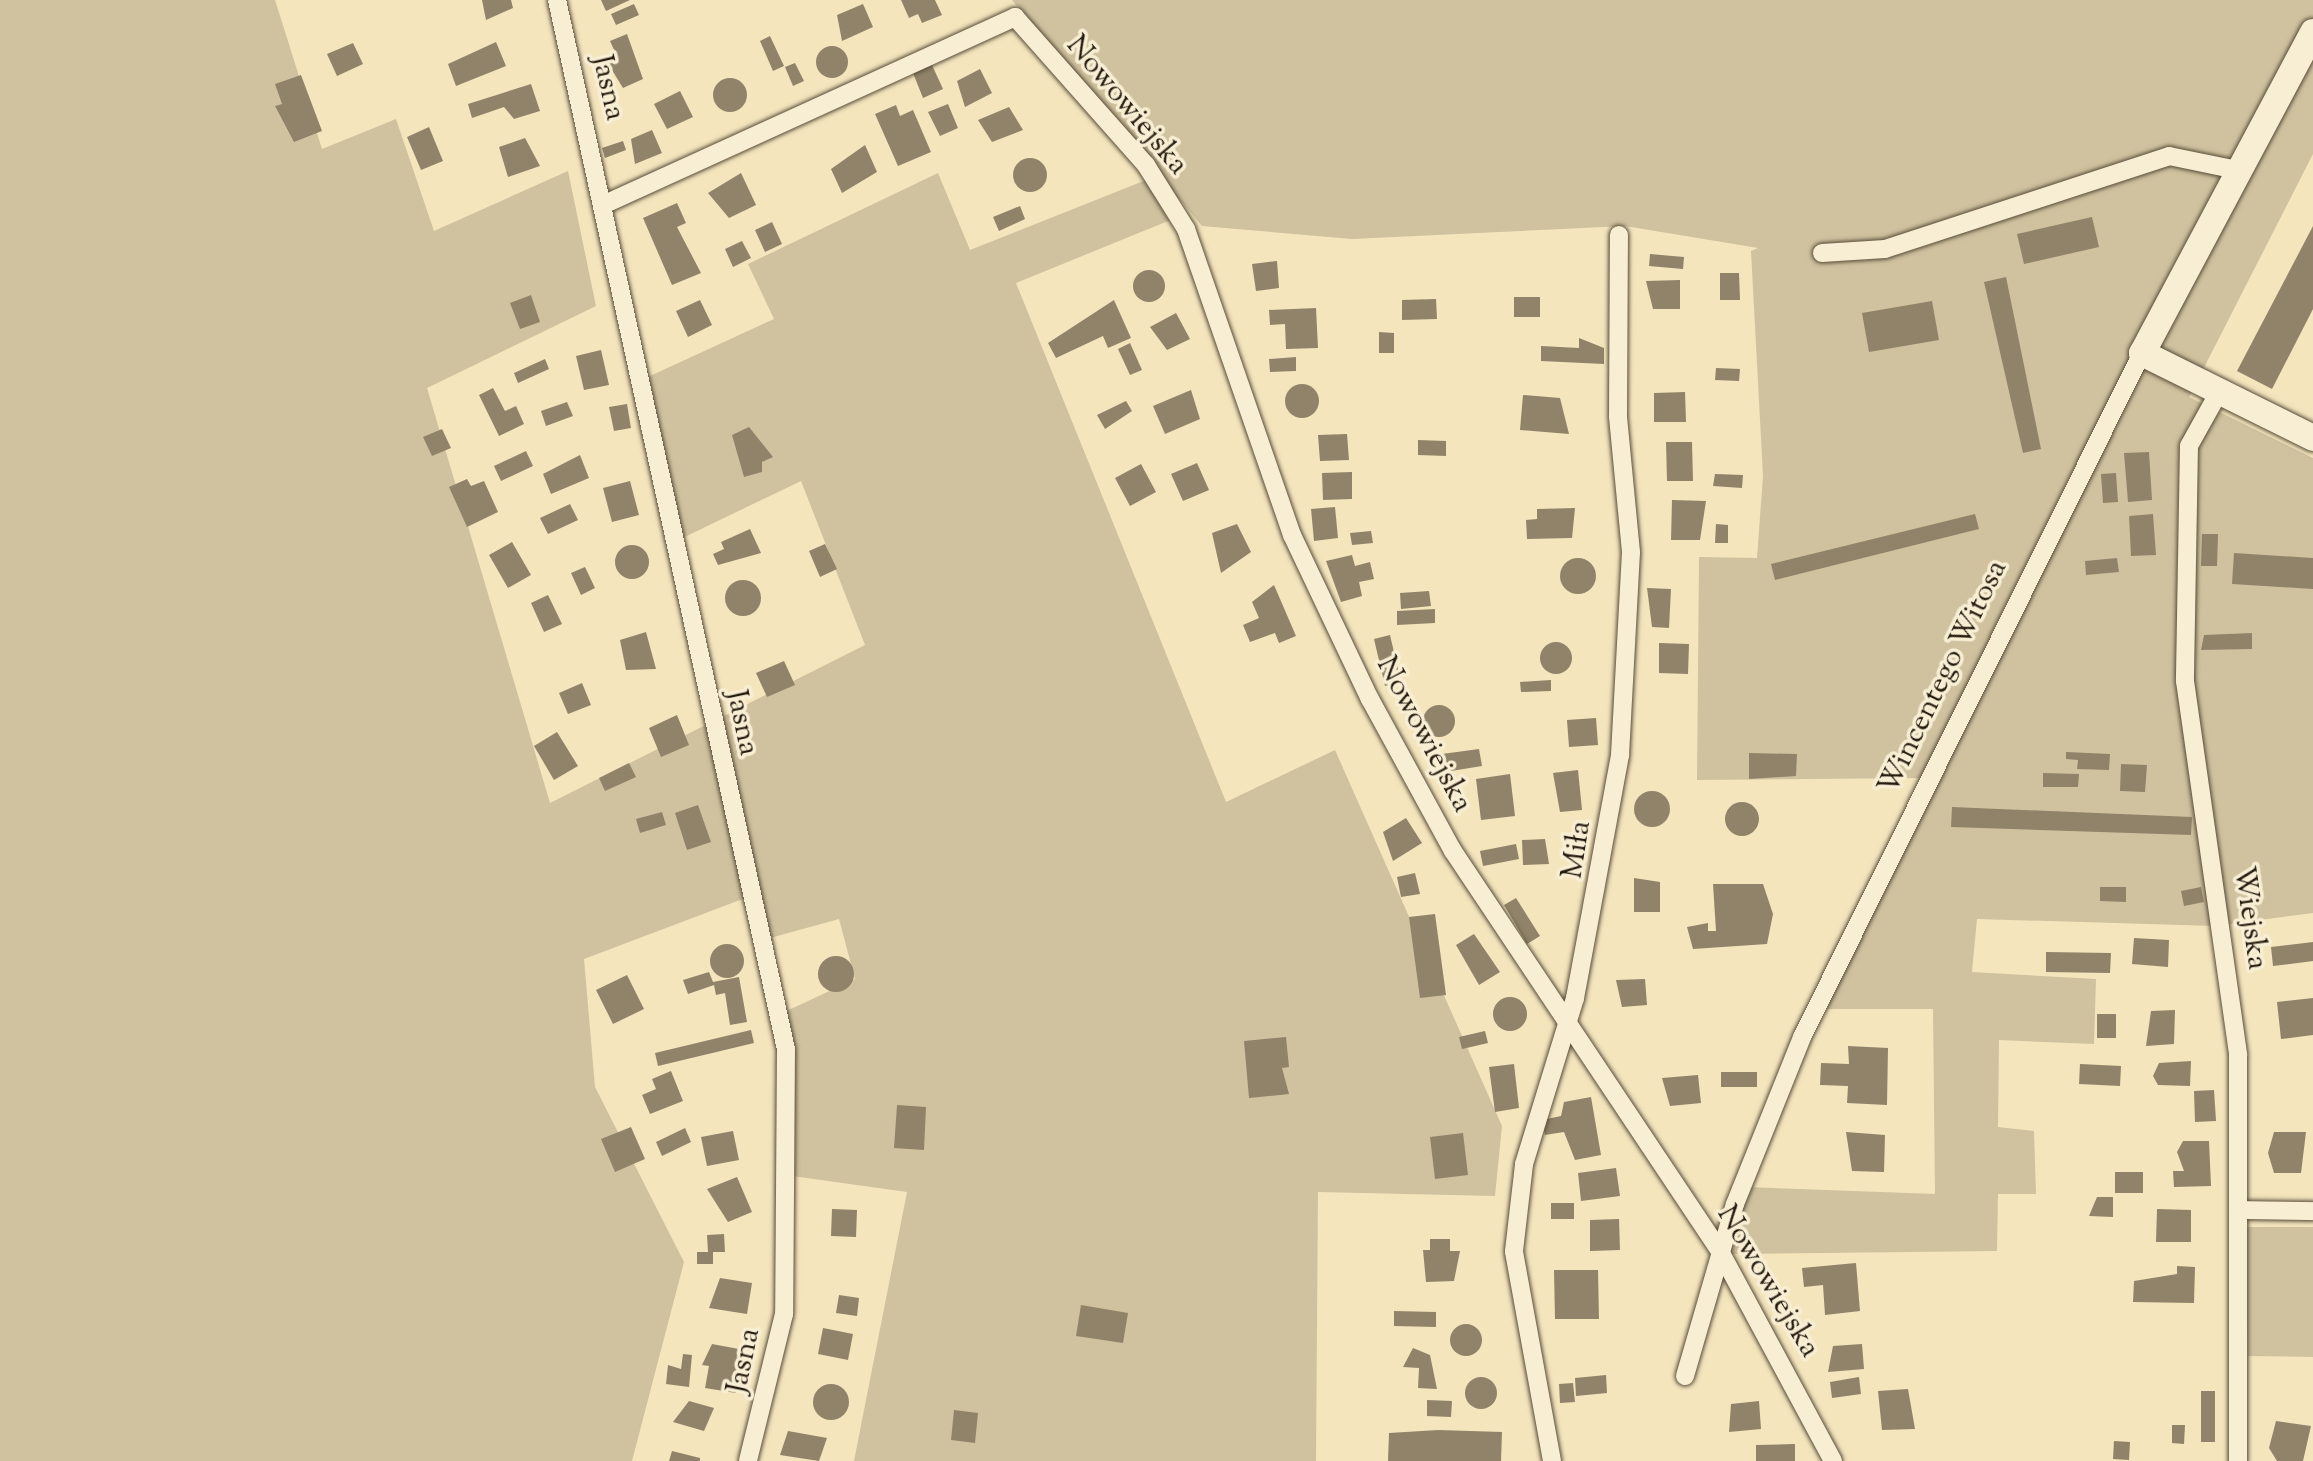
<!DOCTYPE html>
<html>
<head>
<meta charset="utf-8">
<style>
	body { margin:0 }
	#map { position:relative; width:2313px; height:1461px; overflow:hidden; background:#f4e5bd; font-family:"Sorts Mill Goudy",serif }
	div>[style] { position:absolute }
	.green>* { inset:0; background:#d0c29f }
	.building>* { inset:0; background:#908369 }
	.round { border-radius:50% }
	.roads { filter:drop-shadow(0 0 2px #574c39) drop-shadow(0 0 2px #574c39) }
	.street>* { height:18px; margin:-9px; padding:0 9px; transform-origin:9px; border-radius:9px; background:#f8eed4 }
	.secondary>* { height:26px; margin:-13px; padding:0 13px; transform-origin:13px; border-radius:13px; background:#f8eed4 }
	span { translate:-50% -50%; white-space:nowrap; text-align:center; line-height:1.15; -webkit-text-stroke:7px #f8eed4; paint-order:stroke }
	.street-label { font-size:30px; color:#23190d }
</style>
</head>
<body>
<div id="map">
	<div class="green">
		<i style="clip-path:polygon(0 0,275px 0,322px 149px,396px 119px,434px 231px,568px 171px,596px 306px,427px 388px,550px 803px,865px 645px,801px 481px,670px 544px,637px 382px,774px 319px,748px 264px,938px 173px,970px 250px,1151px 178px,1173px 219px,1016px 283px,1226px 802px,1335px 750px,1502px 1126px,1495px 1196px,1318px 1192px,1316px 1461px,854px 1461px,907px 1192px,785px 1175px,776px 1016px,855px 979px,839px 919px,759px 941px,748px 897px,584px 959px,595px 1087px,684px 1262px,632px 1461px,0 1461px)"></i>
		<i style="clip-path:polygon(1012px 0,2313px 0,2313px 154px,2189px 397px,2313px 458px,2313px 913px,2215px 926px,1977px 919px,1972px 972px,2096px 979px,2094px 1044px,1999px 1040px,1998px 1127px,2034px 1131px,2036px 1194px,1998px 1194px,1997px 1251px,1726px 1254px,1747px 1187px,1935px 1194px,1933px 1009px,1814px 1009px,1927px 778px,1697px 780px,1699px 557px,1757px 558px,1763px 476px,1751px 251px,1758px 248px,1625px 226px,1352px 239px,1202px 226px)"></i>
		<i style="clip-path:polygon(2245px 1227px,2313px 1227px,2313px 1357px,2248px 1356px)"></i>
	</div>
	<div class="building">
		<i style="clip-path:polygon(482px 0,511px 0,513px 8px,486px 20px)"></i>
		<i style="clip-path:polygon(601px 0,630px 0,606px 11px)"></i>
		<i style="clip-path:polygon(901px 0,935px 0,942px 15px,922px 23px,918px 14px,909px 18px)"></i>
		<i style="clip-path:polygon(634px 4px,639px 15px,616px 25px,611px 14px)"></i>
		<i style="clip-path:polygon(863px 4px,873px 27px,842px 41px,837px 15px)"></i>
		<i style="clip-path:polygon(627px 34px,643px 79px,623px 88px,604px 57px,615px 52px,610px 41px)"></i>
		<i style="clip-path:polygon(770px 36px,784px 66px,773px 71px,760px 41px)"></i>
		<i style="clip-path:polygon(496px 42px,506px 66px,456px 86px,448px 64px)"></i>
		<i style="clip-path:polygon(353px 43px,363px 64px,337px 76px,327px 54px)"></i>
		<i class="round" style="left:816px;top:46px;width:32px;height:32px"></i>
		<i style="clip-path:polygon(795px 63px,804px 81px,793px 86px,785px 67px)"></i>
		<i style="clip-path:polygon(932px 65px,943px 89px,923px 98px,913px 73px)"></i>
		<i style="clip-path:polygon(980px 69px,992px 93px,965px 107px,957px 81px)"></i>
		<i style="clip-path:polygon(301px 75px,322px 131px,294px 142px,275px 106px,282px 104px,275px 84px)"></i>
		<i class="round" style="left:713px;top:78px;width:34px;height:34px"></i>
		<i style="clip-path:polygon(531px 84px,540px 111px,514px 119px,504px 107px,472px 118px,468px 104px)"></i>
		<i style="clip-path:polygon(680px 91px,693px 117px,667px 129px,654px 104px)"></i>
		<i style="clip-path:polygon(948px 104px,958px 128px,940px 136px,928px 112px)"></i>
		<i style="clip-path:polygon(896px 105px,900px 116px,913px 110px,931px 152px,898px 166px,875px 114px)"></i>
		<i style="clip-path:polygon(1009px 107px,1023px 130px,992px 142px,978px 120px)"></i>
		<i style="clip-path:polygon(429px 127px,443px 161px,421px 170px,407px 137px)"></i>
		<i style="clip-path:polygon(652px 130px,662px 153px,635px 164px,631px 139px)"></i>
		<i style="clip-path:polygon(525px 138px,540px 166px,508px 177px,499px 147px)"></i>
		<i style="clip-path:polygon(623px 141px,626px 150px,605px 158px,602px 148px)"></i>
		<i style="clip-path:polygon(865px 145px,877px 172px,842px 193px,831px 169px)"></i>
		<i class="round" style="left:1013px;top:158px;width:34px;height:34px"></i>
		<i style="clip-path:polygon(741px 173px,756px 205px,729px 218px,708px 193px)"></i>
		<i style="clip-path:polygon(677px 203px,686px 223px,677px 227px,701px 273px,672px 285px,643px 218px)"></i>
		<i style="clip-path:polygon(1020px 206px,1025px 219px,999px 231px,993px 217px)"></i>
		<i style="clip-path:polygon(2092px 217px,2099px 247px,2024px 264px,2017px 234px)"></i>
		<i style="clip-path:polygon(772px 222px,782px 244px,765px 252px,755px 230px)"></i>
		<i style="clip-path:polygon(2313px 226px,2313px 309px,2272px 389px,2237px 371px)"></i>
		<i style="clip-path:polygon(742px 241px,751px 258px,733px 267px,725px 249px)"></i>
		<i style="clip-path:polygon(1650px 254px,1684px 257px,1683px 269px,1649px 266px)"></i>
		<i style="clip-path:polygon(1277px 261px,1279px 288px,1256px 291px,1252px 264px)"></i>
		<i class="round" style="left:1133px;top:270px;width:32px;height:32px"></i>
		<i style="clip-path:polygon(1720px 273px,1739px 273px,1740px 300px,1720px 300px)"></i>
		<i style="clip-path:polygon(2006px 277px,2041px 449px,2023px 453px,1984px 282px)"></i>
		<i style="clip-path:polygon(1680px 280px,1680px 309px,1653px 309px,1646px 281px)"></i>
		<i style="clip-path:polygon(531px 295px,540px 322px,520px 329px,510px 303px)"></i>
		<i style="clip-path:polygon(1514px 297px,1540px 297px,1540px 317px,1514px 317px)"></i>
		<i style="clip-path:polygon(1436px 299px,1437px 319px,1402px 320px,1402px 300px)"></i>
		<i style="clip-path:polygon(700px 300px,712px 325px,688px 337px,676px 311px)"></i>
		<i style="clip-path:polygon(1114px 300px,1131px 338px,1108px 348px,1103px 336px,1056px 358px,1048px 343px)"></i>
		<i style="clip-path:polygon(1932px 301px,1939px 340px,1869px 352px,1862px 313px)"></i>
		<i style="clip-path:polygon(1316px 308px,1318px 348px,1286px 349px,1285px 324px,1270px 325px,1269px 310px)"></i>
		<i style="clip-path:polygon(1176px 313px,1190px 339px,1167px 350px,1150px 327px)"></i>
		<i style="clip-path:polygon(1379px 332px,1394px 333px,1394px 353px,1379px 353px)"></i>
		<i style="clip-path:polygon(1579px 338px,1604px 348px,1604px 364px,1541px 361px,1541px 346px,1579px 348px)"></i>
		<i style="clip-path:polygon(1130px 343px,1142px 370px,1130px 375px,1118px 349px)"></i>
		<i style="clip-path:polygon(601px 350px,609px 385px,584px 390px,576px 356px)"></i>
		<i style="clip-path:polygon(1296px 357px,1296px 371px,1270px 372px,1269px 359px)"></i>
		<i style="clip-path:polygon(545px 359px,549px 369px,518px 383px,514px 373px)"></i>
		<i style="clip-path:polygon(1716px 368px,1740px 369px,1739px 381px,1715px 380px)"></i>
		<i class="round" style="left:1285px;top:384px;width:34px;height:34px"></i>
		<i style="clip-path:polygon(493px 388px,505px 411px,516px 406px,524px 424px,499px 436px,479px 395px)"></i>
		<i style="clip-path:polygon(1191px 390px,1200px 419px,1165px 434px,1153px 406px)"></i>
		<i style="clip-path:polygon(1685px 392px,1686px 422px,1654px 422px,1654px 393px)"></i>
		<i style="clip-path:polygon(1523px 395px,1560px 398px,1569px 434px,1520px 430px)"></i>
		<i style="clip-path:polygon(1126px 401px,1132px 411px,1105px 429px,1097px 415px)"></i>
		<i style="clip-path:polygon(567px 402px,573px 416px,546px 426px,541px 411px)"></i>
		<i style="clip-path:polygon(627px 404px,631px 428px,614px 431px,609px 407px)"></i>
		<i style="clip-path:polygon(749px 427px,773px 457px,762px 462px,762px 472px,744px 477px,732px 435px)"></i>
		<i style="clip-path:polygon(442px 429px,451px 448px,432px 456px,423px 437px)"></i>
		<i style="clip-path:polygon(1347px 434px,1349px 460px,1320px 461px,1318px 435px)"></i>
		<i style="clip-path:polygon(1418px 440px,1446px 441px,1446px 456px,1418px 455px)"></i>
		<i style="clip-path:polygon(1666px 442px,1692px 442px,1693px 481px,1667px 481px)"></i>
		<i style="clip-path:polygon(526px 451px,533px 466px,501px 481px,494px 466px)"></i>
		<i style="clip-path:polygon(2149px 452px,2152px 500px,2128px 502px,2124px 453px)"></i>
		<i style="clip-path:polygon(580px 455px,589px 478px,551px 494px,543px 474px)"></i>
		<i style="clip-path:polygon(1197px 463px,1209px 490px,1183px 501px,1171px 474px)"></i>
		<i style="clip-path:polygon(1141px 464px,1156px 492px,1130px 506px,1115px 478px)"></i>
		<i style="clip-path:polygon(1352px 472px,1352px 499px,1323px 500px,1322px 473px)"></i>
		<i style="clip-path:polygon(2116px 473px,2118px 502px,2103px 503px,2101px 474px)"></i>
		<i style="clip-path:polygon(1715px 474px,1743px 475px,1742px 488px,1713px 486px)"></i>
		<i style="clip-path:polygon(467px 479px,471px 486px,484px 481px,498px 512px,467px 527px,449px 487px)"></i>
		<i style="clip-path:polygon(630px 481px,639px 515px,612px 522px,603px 488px)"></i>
		<i style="clip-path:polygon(1672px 500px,1706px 501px,1700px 540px,1671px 540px)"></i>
		<i style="clip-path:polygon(570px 504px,578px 520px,548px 534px,540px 518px)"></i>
		<i style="clip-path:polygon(1335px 507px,1338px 538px,1314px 541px,1311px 509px)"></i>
		<i style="clip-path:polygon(1575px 508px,1572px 538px,1527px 539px,1526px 520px,1537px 519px,1537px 509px)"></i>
		<i style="clip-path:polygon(1975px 514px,1979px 529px,1775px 580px,1771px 564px)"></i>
		<i style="clip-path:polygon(2153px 514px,2156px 555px,2131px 556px,2129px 516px)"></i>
		<i style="clip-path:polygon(1237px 524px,1251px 552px,1221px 573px,1212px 533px)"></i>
		<i style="clip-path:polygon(1716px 524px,1728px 525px,1728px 543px,1715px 543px)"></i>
		<i style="clip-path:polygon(750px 529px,761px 553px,718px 565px,713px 554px,724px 549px,721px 542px)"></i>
		<i style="clip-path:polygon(1371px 531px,1373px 543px,1352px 545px,1350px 533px)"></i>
		<i style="clip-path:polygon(2202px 534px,2218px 534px,2217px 566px,2201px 566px)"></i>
		<i style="clip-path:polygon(512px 542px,531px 575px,508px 588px,489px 555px)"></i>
		<i style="clip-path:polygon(825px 544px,837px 569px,820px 577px,809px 551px)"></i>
		<i class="round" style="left:615px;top:545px;width:34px;height:34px"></i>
		<i style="clip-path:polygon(2234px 553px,2313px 558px,2313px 589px,2232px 584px)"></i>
		<i style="clip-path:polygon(1352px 555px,1355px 566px,1370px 562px,1374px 579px,1359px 582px,1362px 596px,1341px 602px,1326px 561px)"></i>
		<i style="clip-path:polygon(2117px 558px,2119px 572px,2086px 575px,2085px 561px)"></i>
		<i class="round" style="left:1560px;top:558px;width:36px;height:36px"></i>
		<i style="clip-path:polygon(585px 567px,595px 588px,581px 595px,571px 573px)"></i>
		<i class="round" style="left:725px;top:580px;width:36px;height:36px"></i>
		<i style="clip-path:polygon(1274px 585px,1296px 636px,1279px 643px,1275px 633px,1250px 642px,1243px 625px,1259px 618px,1252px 602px)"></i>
		<i style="clip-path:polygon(1647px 588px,1671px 589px,1669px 628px,1652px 627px)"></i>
		<i style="clip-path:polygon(1429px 591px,1431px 606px,1401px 609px,1400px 593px)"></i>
		<i style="clip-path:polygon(548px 595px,562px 624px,544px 632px,531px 603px)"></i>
		<i style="clip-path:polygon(1435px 609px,1435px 623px,1397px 625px,1397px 611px)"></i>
		<i style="clip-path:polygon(646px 632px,656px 669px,626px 670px,620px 640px)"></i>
		<i style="clip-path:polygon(2252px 633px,2252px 649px,2201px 650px,2204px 635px)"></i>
		<i style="clip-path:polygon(1390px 635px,1401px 682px,1385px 686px,1374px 639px)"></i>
		<i class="round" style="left:1540px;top:642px;width:32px;height:32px"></i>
		<i style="clip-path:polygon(1659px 643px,1689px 644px,1688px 674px,1659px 673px)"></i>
		<i style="clip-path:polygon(784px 661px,795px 685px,767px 697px,756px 673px)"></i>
		<i style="clip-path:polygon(1551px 680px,1551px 691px,1521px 692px,1520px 682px)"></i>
		<i style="clip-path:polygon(582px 683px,591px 705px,568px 714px,559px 693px)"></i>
		<i class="round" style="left:1423px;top:705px;width:32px;height:32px"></i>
		<i style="clip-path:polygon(677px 715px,689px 745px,661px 757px,649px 728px)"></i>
		<i style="clip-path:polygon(1596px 718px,1598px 745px,1569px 747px,1567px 720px)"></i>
		<i style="clip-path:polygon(557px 732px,578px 766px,554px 780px,534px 746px)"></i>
		<i style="clip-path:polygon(1479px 749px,1482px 766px,1445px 772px,1442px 754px)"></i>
		<i style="clip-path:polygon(2066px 752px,2110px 754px,2109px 770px,2077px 769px,2078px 760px,2066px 759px)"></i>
		<i style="clip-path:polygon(1749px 753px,1797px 754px,1796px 776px,1749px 779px)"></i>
		<i style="clip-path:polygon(629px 763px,636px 777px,605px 791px,599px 778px)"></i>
		<i style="clip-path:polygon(2121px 764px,2147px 765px,2145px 792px,2120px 791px)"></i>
		<i style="clip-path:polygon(1578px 770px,1582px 810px,1560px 812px,1553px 773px)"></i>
		<i style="clip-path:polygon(2043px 773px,2079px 774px,2078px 787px,2043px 787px)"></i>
		<i style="clip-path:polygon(1510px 774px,1515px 816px,1481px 820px,1476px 779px)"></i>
		<i class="round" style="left:1634px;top:791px;width:36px;height:36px"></i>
		<i class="round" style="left:1725px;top:802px;width:34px;height:34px"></i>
		<i style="clip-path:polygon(698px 805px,711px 842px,687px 850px,675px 813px)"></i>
		<i style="clip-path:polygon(1952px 807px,2192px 817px,2191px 835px,1951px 827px)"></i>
		<i style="clip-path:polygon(662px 812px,666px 825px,640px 833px,636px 819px)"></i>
		<i style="clip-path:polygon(1406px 818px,1422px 843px,1393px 861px,1383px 832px)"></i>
		<i style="clip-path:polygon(1545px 839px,1549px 864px,1523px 865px,1522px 840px)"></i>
		<i style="clip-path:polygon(1516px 844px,1519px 859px,1483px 866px,1480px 851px)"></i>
		<i style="clip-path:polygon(1415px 873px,1420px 894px,1401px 897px,1397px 877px)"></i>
		<i style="clip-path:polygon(1634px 878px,1660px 882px,1660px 912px,1634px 912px)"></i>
		<i style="clip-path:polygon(1713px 884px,1763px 884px,1773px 914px,1767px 944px,1693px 949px,1687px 927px,1708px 923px,1708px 931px,1716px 931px)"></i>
		<i style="clip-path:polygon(2100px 887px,2126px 887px,2126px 902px,2100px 901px)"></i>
		<i style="clip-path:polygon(2201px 887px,2204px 902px,2184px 906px,2181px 891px)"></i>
		<i style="clip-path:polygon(1516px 898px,1540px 936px,1527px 944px,1504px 905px)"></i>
		<i style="clip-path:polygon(1435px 914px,1446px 995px,1420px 998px,1409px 917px)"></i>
		<i style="clip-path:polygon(1474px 934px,1500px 972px,1479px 985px,1456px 945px)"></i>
		<i style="clip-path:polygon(2134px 938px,2169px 940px,2168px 967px,2132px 964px)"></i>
		<i style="clip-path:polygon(2313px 942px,2313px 961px,2273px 966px,2271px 947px)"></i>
		<i class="round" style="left:710px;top:944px;width:34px;height:34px"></i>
		<i style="clip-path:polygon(2046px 952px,2111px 953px,2110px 973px,2046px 972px)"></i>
		<i class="round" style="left:818px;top:956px;width:36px;height:36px"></i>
		<i style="clip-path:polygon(709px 972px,713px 982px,739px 977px,747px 1022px,730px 1025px,725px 993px,716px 995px,714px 985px,688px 994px,683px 980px)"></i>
		<i style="clip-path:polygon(627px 975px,644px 1009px,613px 1024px,596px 990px)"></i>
		<i style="clip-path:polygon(1645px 979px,1647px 1005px,1622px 1007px,1616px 980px)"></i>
		<i class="round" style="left:1493px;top:997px;width:34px;height:34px"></i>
		<i style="clip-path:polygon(2313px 998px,2313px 1035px,2281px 1039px,2277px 1002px)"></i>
		<i style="clip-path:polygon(2175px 1010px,2174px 1044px,2146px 1046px,2151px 1011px)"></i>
		<i style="clip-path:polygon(2097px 1014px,2116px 1014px,2116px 1038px,2097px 1038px)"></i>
		<i style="clip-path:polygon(751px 1030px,754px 1043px,658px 1066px,655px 1053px)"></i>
		<i style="clip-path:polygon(1485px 1031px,1488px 1043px,1462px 1049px,1459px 1037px)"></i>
		<i style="clip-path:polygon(1286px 1037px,1289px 1067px,1282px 1068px,1289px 1094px,1249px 1098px,1244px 1041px)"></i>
		<i style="clip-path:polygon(1848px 1046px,1888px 1048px,1887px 1105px,1847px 1103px,1848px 1086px,1820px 1085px,1821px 1063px,1849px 1064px)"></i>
		<i style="clip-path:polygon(2191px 1061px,2190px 1086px,2158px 1085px,2153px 1076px,2159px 1063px)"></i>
		<i style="clip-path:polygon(1514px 1064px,1519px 1108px,1495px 1112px,1489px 1067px)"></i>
		<i style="clip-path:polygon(2080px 1064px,2121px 1066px,2120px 1086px,2079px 1084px)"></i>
		<i style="clip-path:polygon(671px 1071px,683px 1101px,650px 1114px,642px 1095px,656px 1089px,652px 1079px)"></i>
		<i style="clip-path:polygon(1721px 1072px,1757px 1072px,1757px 1087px,1721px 1087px)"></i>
		<i style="clip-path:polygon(1698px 1075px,1701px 1103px,1670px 1106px,1662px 1078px)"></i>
		<i style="clip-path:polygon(2214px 1090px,2216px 1121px,2195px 1122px,2194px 1091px)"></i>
		<i style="clip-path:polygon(1591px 1097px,1601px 1155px,1575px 1160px,1564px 1132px,1545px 1135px,1542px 1120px,1561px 1116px,1564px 1102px)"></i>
		<i style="clip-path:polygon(897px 1105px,926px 1107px,924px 1150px,894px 1148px)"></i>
		<i style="clip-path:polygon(631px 1127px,645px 1159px,615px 1172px,601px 1139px)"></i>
		<i style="clip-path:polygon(685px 1128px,691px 1142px,662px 1156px,656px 1142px)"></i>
		<i style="clip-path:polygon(733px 1131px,739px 1160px,707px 1166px,701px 1137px)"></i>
		<i style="clip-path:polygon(1846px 1132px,1885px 1135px,1884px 1172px,1852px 1171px)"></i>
		<i style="clip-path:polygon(2274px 1132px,2306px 1132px,2301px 1173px,2274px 1173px,2268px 1153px)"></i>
		<i style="clip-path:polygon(1463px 1133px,1468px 1175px,1435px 1179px,1430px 1137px)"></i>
		<i style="clip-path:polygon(2183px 1141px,2209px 1141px,2211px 1186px,2174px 1187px,2173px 1171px,2184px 1171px,2177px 1152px)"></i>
		<i style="clip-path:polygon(1616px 1168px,1620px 1196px,1581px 1201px,1578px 1173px)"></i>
		<i style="clip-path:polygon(2115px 1172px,2143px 1172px,2143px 1193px,2115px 1193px)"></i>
		<i style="clip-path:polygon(737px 1177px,752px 1212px,728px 1222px,707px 1189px)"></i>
		<i style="clip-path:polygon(2097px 1197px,2113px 1197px,2113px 1217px,2089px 1216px)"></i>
		<i style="clip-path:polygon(1551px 1203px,1574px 1203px,1574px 1219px,1551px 1219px)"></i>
		<i style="clip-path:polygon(832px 1209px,857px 1210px,856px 1237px,831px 1236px)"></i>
		<i style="clip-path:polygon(2157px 1209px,2191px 1210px,2191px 1242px,2156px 1242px)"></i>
		<i style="clip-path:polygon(1619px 1219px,1620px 1250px,1590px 1251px,1590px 1220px)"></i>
		<i style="clip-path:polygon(724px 1234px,725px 1252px,713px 1252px,713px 1264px,697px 1264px,697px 1252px,708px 1252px,707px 1235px)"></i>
		<i style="clip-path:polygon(1430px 1239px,1450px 1239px,1450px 1251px,1460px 1251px,1454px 1281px,1426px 1282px,1423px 1250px,1430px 1250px)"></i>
		<i style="clip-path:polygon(1856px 1263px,1860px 1311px,1825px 1315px,1823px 1285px,1804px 1287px,1802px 1268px)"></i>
		<i style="clip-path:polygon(2177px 1266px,2195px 1267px,2194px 1303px,2133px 1302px,2134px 1281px,2177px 1274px)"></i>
		<i style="clip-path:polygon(1554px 1270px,1598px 1270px,1599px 1319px,1555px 1319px)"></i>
		<i style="clip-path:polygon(720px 1278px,752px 1283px,747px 1314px,709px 1308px)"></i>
		<i style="clip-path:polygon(839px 1295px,859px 1298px,857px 1316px,836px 1313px)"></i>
		<i style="clip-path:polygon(1081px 1305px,1128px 1313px,1123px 1343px,1076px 1336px)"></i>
		<i style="clip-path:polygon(1394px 1311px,1436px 1312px,1436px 1327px,1394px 1326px)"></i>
		<i class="round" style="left:1450px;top:1324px;width:32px;height:32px"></i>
		<i style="clip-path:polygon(823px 1328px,853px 1334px,848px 1360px,818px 1354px)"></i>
		<i style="clip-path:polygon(712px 1344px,739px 1349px,736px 1393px,705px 1388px,709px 1366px,702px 1365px)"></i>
		<i style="clip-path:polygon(1862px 1344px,1864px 1369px,1828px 1372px,1833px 1346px)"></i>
		<i style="clip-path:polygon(1413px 1348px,1430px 1355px,1437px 1389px,1418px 1388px,1419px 1368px,1403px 1367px)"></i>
		<i style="clip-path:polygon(683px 1354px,692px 1355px,689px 1387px,666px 1384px,668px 1365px,681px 1369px)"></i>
		<i style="clip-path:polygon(1606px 1375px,1607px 1393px,1576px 1396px,1575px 1378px)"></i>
		<i style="clip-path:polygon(1859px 1377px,1861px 1394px,1832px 1398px,1830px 1382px)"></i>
		<i class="round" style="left:1465px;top:1377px;width:32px;height:32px"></i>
		<i style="clip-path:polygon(1573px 1383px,1575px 1402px,1560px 1403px,1559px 1384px)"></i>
		<i class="round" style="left:813px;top:1384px;width:36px;height:36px"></i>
		<i style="clip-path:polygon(1908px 1389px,1915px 1429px,1882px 1430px,1878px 1391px)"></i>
		<i style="clip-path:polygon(2201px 1391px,2215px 1391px,2215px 1442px,2201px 1442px)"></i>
		<i style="clip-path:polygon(1427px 1400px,1452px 1401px,1451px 1417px,1427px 1416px)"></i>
		<i style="clip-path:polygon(689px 1401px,714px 1408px,704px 1431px,673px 1422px)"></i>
		<i style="clip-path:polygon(1759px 1401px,1761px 1429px,1729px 1432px,1731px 1404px)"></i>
		<i style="clip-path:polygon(954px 1410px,978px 1413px,975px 1443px,951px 1440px)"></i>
		<i style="clip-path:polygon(2276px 1421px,2311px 1426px,2303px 1461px,2277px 1461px,2269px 1448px)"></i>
		<i style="clip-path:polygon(2172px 1425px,2185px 1425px,2184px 1444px,2172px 1443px)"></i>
		<i style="clip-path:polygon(1438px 1430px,1502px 1432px,1501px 1461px,1388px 1461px,1389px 1433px)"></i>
		<i style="clip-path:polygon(788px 1431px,827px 1438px,819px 1461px,780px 1455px)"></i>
		<i style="clip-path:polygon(2114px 1441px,2130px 1442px,2129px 1460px,2113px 1459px)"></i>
		<i style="clip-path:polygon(1795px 1444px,1795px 1461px,1756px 1461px,1756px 1445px)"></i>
		<i style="clip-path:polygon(672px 1451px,700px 1458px,700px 1461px,669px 1461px)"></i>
	</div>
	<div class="roads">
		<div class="street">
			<i style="left:557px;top:0;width:1074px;rotate:77.69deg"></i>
			<i style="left:786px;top:1049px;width:265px;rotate:90.4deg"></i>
			<i style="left:784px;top:1314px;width:151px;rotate:103.8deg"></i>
			<i style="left:605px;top:204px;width:451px;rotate:-24.5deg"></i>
			<i style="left:1015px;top:17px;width:198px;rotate:48.5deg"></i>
			<i style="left:1146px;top:165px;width:75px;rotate:58deg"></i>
			<i style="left:1186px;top:229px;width:324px;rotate:70.9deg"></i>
			<i style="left:1292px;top:535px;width:182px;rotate:64.6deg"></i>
			<i style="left:1370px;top:699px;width:173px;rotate:61.4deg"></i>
			<i style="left:1453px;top:851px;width:483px;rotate:56.3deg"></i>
			<i style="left:1721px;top:1253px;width:236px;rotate:61.7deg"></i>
			<i style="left:1822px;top:253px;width:63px;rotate:-3.6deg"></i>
			<i style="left:1885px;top:249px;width:299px;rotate:-18.1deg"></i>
			<i style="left:2169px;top:156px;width:69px;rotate:11.6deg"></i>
			<i style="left:2219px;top:392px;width:62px;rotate:119.1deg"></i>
			<i style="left:2189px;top:446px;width:235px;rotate:91deg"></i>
			<i style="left:2185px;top:681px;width:378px;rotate:81.9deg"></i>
			<i style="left:2238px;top:1055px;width:406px;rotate:90deg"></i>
			<i style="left:2241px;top:1210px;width:72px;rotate:0.8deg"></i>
			<i style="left:1685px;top:1376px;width:179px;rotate:-73.8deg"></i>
			<i style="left:1735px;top:1204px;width:180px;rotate:-68.1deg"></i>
			<i style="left:1802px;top:1037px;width:764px;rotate:-63.57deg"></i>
			<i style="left:1552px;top:1461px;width:213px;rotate:-100.3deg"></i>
			<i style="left:1514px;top:1251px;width:88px;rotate:-83.4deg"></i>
			<i style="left:1524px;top:1164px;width:174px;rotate:-72.9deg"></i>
			<i style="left:1575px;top:998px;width:247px;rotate:-79.5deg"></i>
			<i style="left:1620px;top:755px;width:203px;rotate:-86.9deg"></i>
			<i style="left:1631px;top:552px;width:137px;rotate:-95.5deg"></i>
			<i style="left:1618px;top:416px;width:181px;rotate:-89.7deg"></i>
		</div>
		<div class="secondary">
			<i style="left:2313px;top:32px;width:364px;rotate:118deg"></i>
			<i style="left:2142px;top:353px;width:191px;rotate:26.4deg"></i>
		</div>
	</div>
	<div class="street-label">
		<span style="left:607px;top:88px;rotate:77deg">Jasna</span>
		<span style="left:1126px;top:106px;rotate:50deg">Nowowiejska</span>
		<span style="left:1944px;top:678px;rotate:-64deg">Wincentego Witosa</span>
		<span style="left:741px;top:723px;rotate:78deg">Jasna</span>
		<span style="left:1423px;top:735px;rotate:62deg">Nowowiejska</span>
		<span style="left:1578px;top:850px;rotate:-81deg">Miła</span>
		<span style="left:2249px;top:918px;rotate:82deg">Wiejska</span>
		<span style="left:1767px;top:1282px;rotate:59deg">Nowowiejska</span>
		<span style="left:745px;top:1361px;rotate:-78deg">Jasna</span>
	</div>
</div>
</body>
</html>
